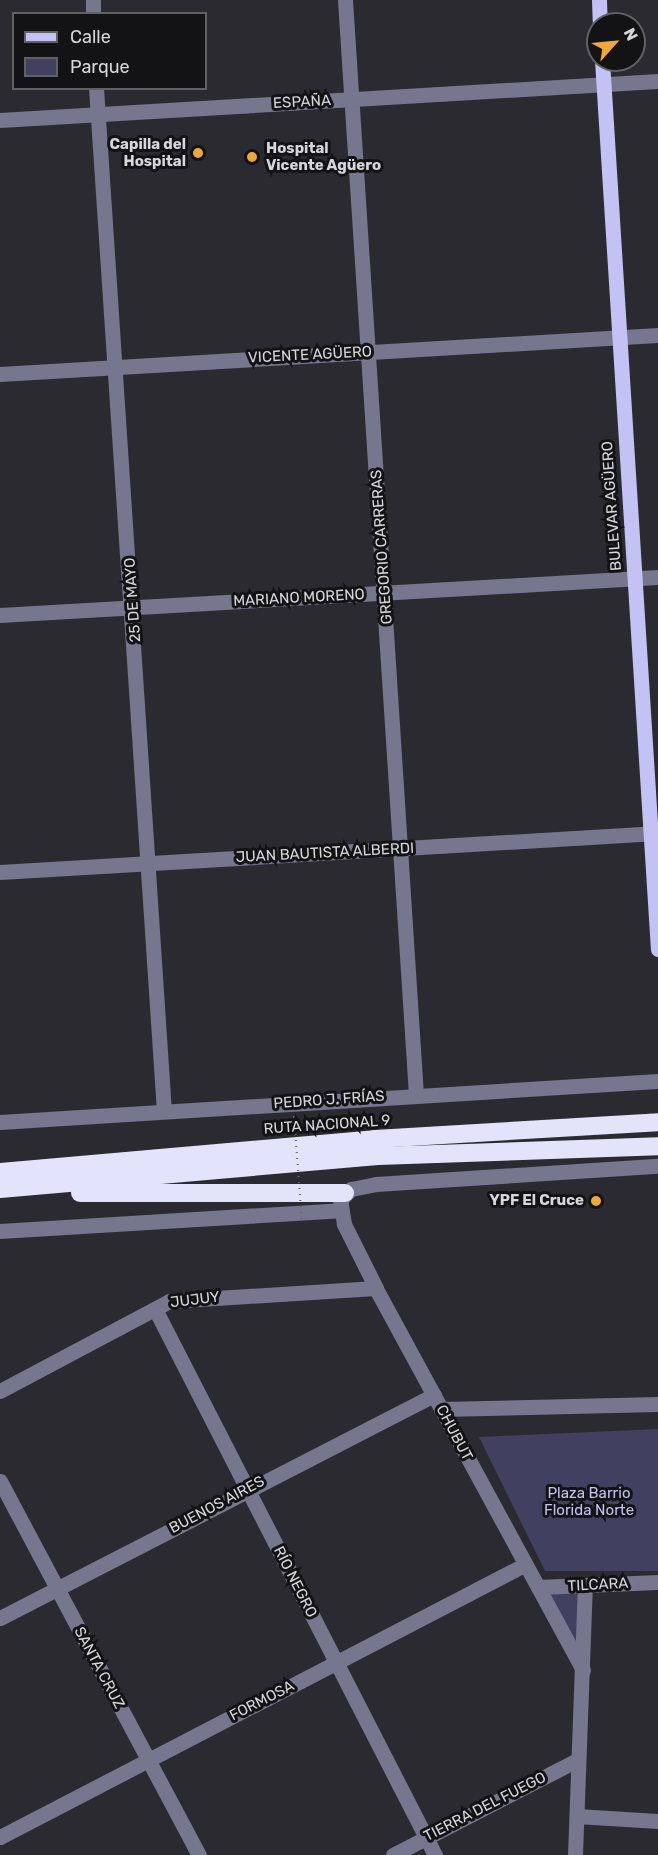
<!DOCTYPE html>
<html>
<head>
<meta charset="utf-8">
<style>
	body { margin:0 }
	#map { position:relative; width:658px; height:1855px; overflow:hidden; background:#2a2a30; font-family:Rubik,sans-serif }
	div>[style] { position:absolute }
	.green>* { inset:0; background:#414061 }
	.minor>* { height:15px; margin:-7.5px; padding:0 7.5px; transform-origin:7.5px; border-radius:7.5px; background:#76768e }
	.major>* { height:15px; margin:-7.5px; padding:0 7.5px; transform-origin:7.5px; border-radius:7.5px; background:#c2c2f4 }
	.highway>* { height:18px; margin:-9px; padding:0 9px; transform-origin:9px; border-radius:9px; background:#e3e4fc }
	.path-bridge>* { height:2px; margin-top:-1px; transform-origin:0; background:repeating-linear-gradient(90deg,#636368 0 1.5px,transparent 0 6px) }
	.dots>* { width:16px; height:16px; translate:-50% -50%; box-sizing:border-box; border:3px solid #131316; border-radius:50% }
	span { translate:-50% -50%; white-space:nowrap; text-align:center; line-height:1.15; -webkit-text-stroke:6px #131316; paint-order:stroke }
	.street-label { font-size:15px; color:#d7d7db }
	.poi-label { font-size:15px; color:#d7d7db; font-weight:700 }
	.right { translate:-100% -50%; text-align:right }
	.left { translate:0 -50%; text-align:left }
	.park-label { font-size:15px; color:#c2c3f3 }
	.legend { position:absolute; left:12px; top:12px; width:195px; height:78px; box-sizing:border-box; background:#131316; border:2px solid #616165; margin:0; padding:8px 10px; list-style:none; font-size:18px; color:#d7d7db }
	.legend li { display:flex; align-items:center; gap:12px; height:30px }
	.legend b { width:30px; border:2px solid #616165 }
	.north { position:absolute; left:586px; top:12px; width:60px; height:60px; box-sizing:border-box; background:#131316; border:2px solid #616165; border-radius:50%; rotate:63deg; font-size:16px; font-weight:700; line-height:24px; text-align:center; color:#d7d7db }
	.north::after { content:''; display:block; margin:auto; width:21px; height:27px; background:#eda83b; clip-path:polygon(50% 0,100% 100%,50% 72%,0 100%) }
</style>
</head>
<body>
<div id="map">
	<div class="green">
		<i style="clip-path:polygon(658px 1429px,658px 1571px,545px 1571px,479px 1437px)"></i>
		<i style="clip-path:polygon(542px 1589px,582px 1590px,582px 1663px)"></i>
	</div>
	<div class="minor">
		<i style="left:93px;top:0;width:14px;rotate:90deg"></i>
		<i style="left:345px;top:0;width:1096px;rotate:86.29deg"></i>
		<i style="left:96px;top:88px;width:1025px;rotate:86.2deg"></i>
		<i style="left:0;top:120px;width:659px;rotate:-3.39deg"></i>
		<i style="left:0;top:374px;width:659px;rotate:-3.39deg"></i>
		<i style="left:0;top:615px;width:659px;rotate:-3.31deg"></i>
		<i style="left:0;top:872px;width:659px;rotate:-3.39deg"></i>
		<i style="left:0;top:1122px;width:659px;rotate:-3.57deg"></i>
		<i style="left:0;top:1231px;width:341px;rotate:-3.5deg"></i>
		<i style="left:155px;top:1309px;width:614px;rotate:62.85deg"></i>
		<i style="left:0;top:1391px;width:191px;rotate:-28deg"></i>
		<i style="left:169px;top:1301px;width:207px;rotate:-3.6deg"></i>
		<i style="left:441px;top:1409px;width:217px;rotate:-1.3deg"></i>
		<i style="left:0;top:1481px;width:424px;rotate:62deg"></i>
		<i style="left:538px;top:1587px;width:120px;rotate:-2.4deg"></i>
		<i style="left:0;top:1618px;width:488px;rotate:-27.2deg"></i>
		<i style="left:583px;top:1670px;width:434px;rotate:-118.5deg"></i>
		<i style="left:376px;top:1288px;width:72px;rotate:-116.6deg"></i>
		<i style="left:344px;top:1224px;width:24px;rotate:-99deg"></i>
		<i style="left:340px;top:1200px;width:16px;rotate:-45deg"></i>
		<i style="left:351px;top:1189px;width:25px;rotate:-11deg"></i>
		<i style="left:376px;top:1184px;width:283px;rotate:-3.7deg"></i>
		<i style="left:577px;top:1816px;width:81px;rotate:3.5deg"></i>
		<i style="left:0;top:1837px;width:590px;rotate:-27.43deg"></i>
		<i style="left:393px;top:1855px;width:207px;rotate:-27.3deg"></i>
		<i style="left:575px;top:1855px;width:267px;rotate:-87.9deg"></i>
	</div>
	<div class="major">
		<i style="left:599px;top:0;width:24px;rotate:88deg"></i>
		<i style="left:602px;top:60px;width:891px;rotate:86.4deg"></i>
	</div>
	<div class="highway">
		<i style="left:0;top:1172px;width:376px;rotate:-5deg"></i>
		<i style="left:375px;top:1139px;width:284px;rotate:-3.4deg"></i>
		<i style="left:0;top:1189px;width:379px;rotate:-5deg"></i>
		<i style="left:378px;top:1156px;width:280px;rotate:-2deg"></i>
		<i style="left:80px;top:1193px;width:265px"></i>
	</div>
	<div class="path-bridge">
		<i style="left:294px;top:1116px;width:106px;rotate:85.7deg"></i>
	</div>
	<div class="dots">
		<i style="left:198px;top:153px;background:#eda83b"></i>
		<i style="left:252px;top:157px;background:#eda83b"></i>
		<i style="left:596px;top:1201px;background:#eda83b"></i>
	</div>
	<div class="street-label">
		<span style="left:302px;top:102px;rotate:-3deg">ESPAÑA</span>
		<span style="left:310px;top:355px;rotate:-3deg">VICENTE AGÜERO</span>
		<span style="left:612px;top:506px;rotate:-94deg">BULEVAR AGÜERO</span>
		<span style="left:382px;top:547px;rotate:-94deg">GREGORIO CARRERAS</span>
		<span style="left:299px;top:598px;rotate:-3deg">MARIANO MORENO</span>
		<span style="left:133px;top:600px;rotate:-94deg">25 DE MAYO</span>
		<span style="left:325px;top:853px;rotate:-3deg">JUAN BAUTISTA ALBERDI</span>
		<span style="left:329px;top:1100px;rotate:-4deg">PEDRO J. FRÍAS</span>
		<span style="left:327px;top:1125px;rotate:-4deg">RUTA NACIONAL 9</span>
		<span style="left:195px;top:1300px;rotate:-7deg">JUJUY</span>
		<span style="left:454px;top:1433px;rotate:62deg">CHUBUT</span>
		<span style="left:217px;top:1505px;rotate:-28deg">BUENOS AIRES</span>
		<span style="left:295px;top:1582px;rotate:63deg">RÍO NEGRO</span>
		<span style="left:598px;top:1585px;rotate:-3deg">TILCARA</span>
		<span style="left:99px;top:1668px;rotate:62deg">SANTA CRUZ</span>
		<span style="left:262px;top:1701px;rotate:-27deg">FORMOSA</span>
		<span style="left:485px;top:1807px;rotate:-27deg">TIERRA DEL FUEGO</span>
	</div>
	<div class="poi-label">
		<span class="right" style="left:186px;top:153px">Capilla del<br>Hospital</span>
		<span class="left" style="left:266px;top:157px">Hospital<br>Vicente Agüero</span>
		<span class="right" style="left:584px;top:1201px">YPF El Cruce</span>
	</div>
	<div class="park-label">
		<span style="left:589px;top:1502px">Plaza Barrio<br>Florida Norte</span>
	</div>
	<ul class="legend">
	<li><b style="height:8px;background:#c2c2f4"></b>Calle</li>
	<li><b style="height:16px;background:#414061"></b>Parque</li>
	</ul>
	<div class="north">N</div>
</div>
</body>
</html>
